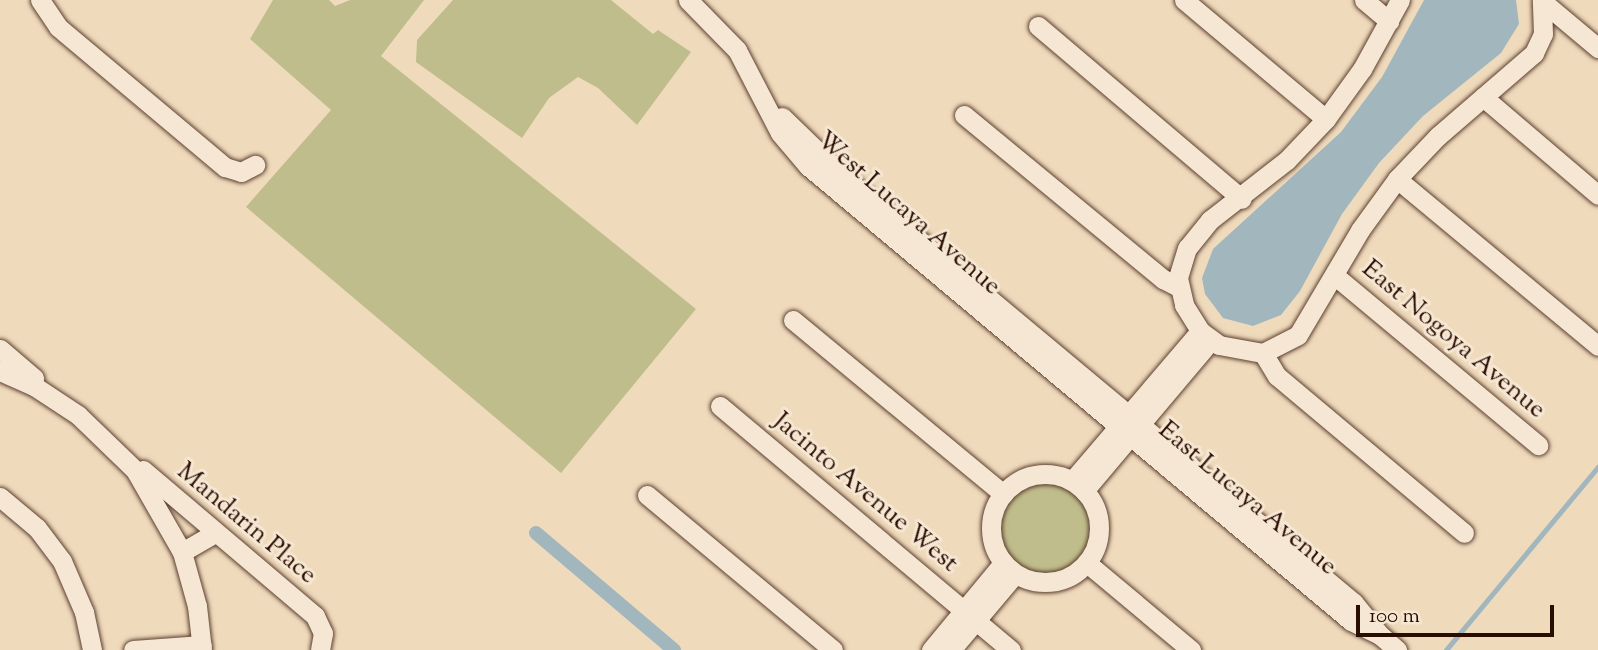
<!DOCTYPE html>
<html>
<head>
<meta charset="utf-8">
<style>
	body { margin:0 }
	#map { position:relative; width:1598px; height:650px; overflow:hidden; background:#f0dabc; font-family:"Sorts Mill Goudy",serif }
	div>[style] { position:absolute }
	.green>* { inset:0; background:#c0bd8c }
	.round { border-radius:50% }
	.water>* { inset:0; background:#a1b7bd }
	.stream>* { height:4.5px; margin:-2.25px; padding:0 2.25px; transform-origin:2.25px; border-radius:2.25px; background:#a1b7bd }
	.canal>* { height:14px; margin:-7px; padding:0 7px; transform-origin:7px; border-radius:7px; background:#a1b7bd }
	.roads { filter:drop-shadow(0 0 2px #5c4030) drop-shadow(0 0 2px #5c4030) }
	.minor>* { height:19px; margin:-9.5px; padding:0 9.5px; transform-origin:9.5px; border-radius:9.5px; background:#f5e7d3 }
	.minor>.ring { margin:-9.5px; padding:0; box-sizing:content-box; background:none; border:19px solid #f5e7d3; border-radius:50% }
	span { translate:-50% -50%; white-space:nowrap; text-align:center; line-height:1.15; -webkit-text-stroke:6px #f5e7d3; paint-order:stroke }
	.street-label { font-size:26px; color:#2a0d01 }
	.scale { position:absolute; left:1356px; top:605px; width:198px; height:32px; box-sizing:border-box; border:4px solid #2a0d01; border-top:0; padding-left:9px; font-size:21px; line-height:24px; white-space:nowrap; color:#2a0d01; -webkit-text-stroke:5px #f5e7d3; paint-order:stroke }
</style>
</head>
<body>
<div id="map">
	<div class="green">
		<i style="clip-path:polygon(273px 0,329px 0,335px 6px,350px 0,424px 0,381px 56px,696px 309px,561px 473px,246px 207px,331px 110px,250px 39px)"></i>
		<i style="clip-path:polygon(453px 0,611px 0,653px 34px,658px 30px,691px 52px,637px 125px,598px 88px,578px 77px,549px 98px,522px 138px,416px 62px,417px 40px)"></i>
		<i class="round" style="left:997px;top:480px;width:94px;height:94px"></i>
	</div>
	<div class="water">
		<i style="clip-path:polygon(1424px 0,1516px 0,1519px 24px,1501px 53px,1423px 116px,1379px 163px,1342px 214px,1300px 291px,1281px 315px,1253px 326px,1223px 318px,1205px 294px,1202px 278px,1213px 249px,1341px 132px,1382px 77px)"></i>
	</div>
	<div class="stream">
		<i style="left:1446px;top:650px;width:238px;rotate:-50.3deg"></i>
	</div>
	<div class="canal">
		<i style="left:536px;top:533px;width:181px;rotate:40.3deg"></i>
	</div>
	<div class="roads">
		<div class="minor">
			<i style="left:40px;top:0;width:32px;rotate:56deg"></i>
			<i style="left:58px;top:27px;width:218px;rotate:40deg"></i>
			<i style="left:225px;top:167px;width:17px;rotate:17deg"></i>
			<i style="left:241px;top:172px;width:16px;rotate:-27deg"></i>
			<i style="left:688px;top:0;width:70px;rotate:45.6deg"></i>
			<i style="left:737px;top:50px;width:93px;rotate:62.6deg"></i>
			<i style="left:780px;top:133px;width:43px;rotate:49.7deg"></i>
			<i style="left:808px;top:166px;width:708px;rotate:39.96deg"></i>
			<i style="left:1351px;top:621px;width:32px;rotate:26deg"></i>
			<i style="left:1380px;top:635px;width:23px;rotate:41deg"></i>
			<i style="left:1184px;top:0;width:185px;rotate:40deg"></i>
			<i style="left:1364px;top:0;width:33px;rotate:40deg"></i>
			<i style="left:1400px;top:0;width:79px;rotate:118.8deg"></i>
			<i style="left:1362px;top:69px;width:62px;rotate:125.8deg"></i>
			<i style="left:1326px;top:119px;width:57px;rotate:133.6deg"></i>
			<i style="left:1287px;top:160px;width:98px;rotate:142.1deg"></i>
			<i style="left:1210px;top:220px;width:36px;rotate:129deg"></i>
			<i style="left:1187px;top:248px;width:31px;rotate:107deg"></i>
			<i style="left:1178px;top:278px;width:28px;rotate:77deg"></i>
			<i style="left:1184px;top:305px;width:31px;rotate:58deg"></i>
			<i style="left:1200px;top:331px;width:24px;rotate:36deg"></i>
			<i style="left:1219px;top:345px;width:45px;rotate:10.3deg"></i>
			<i style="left:1263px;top:353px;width:39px;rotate:-27deg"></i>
			<i style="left:1298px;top:335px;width:122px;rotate:-59.4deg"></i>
			<i style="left:1360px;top:230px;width:63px;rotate:-54deg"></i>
			<i style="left:1397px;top:179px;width:59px;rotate:-46.4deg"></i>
			<i style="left:1438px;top:136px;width:127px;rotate:-40.8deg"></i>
			<i style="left:1534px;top:53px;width:21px;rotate:-65deg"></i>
			<i style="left:1543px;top:34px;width:34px;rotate:-92deg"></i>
			<i style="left:1543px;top:2px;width:72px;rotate:39.9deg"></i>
			<i style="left:1038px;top:26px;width:267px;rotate:40.3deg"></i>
			<i style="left:1483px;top:97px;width:151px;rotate:40.4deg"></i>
			<i style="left:964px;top:115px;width:258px;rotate:39.5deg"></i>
			<i style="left:1163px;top:279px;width:18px;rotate:27deg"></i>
			<i style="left:782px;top:117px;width:91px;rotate:44.1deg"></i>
			<i style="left:847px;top:180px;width:660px;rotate:39.84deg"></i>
			<i style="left:1354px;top:603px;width:41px;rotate:50.9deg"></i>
			<i style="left:1397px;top:179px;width:261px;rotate:39.7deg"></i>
			<i style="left:1334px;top:275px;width:266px;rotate:39.8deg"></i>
			<i style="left:793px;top:320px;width:273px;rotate:39.6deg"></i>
			<i style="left:0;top:349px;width:45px;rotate:40.5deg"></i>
			<i style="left:1263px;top:353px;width:27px;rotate:59deg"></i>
			<i style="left:1277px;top:376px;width:244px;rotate:40deg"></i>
			<i style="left:0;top:371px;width:37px;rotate:24deg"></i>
			<i style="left:34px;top:386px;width:53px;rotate:33.4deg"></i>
			<i style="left:78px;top:415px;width:79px;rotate:44deg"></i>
			<i style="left:135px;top:470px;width:95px;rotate:60.2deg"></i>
			<i style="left:182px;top:552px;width:56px;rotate:74.5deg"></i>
			<i style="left:197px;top:606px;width:44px;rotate:83.5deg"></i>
			<i style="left:720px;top:406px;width:380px;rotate:40deg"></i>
			<i style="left:143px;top:470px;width:226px;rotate:40.3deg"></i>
			<i style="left:315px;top:616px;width:19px;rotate:65deg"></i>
			<i style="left:323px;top:633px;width:17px;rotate:100deg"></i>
			<i class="ring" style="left:991px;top:474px;width:89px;height:89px"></i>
			<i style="left:1072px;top:481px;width:197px;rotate:-49.5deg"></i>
			<i style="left:1084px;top:491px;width:197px;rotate:-49.9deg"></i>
			<i style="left:647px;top:495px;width:242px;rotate:39.8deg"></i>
			<i style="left:0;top:497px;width:48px;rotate:40deg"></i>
			<i style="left:37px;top:528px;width:41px;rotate:52.9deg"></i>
			<i style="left:62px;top:561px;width:56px;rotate:66.7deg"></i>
			<i style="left:84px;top:612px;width:39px;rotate:78deg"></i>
			<i style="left:182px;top:552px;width:38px;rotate:-30deg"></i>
			<i style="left:1087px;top:563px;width:136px;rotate:39.9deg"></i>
			<i style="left:133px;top:650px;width:69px;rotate:-4.1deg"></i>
			<i style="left:931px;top:650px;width:113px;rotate:-50.4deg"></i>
			<i style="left:951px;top:650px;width:99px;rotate:-49.9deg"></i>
		</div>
	</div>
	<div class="street-label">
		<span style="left:908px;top:214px;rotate:41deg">West Lucaya Avenue</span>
		<span style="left:1453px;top:340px;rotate:40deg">East Nogoya Avenue</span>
		<span style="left:865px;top:493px;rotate:40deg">Jacinto Avenue West</span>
		<span style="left:1247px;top:499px;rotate:40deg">East Lucaya Avenue</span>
		<span style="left:246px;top:524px;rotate:40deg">Mandarin Place</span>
	</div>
	<div class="scale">100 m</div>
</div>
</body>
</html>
